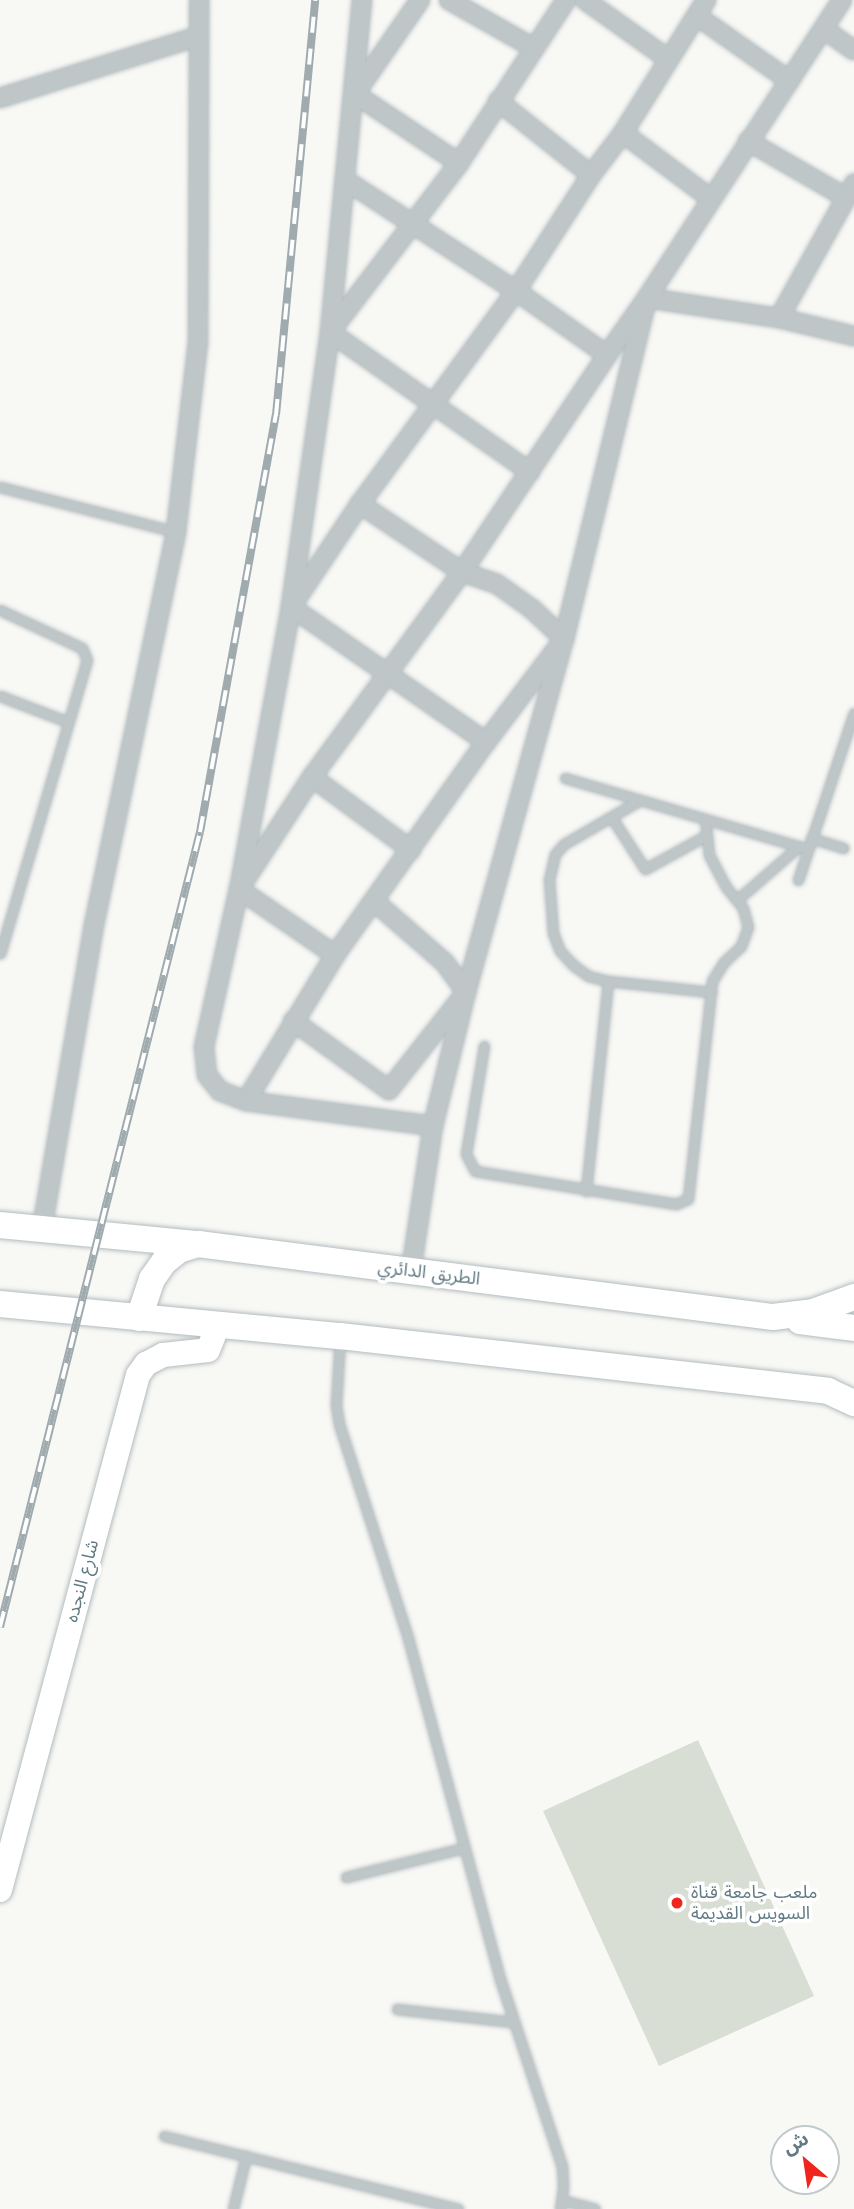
<!DOCTYPE html>
<html>
<head>
<meta charset="utf-8">
<style>
	body { margin:0 }
	#map { position:relative; width:854px; height:2209px; overflow:hidden; background:#f8f8f5; font-family:"Work Sans","Noto Sans Arabic",sans-serif }
	div>[style] { position:absolute }
	.green>* { inset:0; background:#d9ded4 }
	.roads { filter:drop-shadow(0 0 2px #b3bcbf) drop-shadow(0 0 2px #b3bcbf) }
	.lane>* { height:9px; margin:-4.5px; padding:0 4.5px; transform-origin:4.5px; border-radius:4.5px; background:#bec6c8 }
	.street>* { height:18px; margin:-9px; padding:0 9px; transform-origin:9px; border-radius:9px; background:#bec6c8 }
	.secondary>* { height:24px; margin:-12px; padding:0 12px; transform-origin:12px; border-radius:12px; background:#fff }
	.primary>* { height:26px; margin:-13px; padding:0 13px; transform-origin:13px; border-radius:13px; background:#fff }
	.rail>* { height:8px; margin-top:-4px; transform-origin:0; background:repeating-linear-gradient(90deg,#fff 0 16px,#a0abaf 0 32px); box-sizing:border-box; border-block:2px solid #a0abaf }
	.dots>* { width:19px; height:19px; translate:-50% -50%; box-sizing:border-box; border:4px solid #fff; border-radius:50% }
	span { translate:-50% -50%; white-space:nowrap; text-align:center; line-height:1.15; -webkit-text-stroke:7px #fff; paint-order:stroke }
	.street-label { font-size:18px; color:#617a83 }
	.poi-label { font-size:18px; color:#617a83 }
	.left { translate:0 -50%; text-align:left }
	.north { position:absolute; left:770px; top:2125px; width:70px; height:70px; box-sizing:border-box; background:#fff; border:2px solid #c0cacd; border-radius:50%; rotate:331deg; font-size:19px; font-weight:700; line-height:28px; text-align:center; color:#617a83 }
	.north::after { content:''; display:block; margin:auto; width:24px; height:32px; background:#ef251e; clip-path:polygon(50% 0,100% 100%,50% 72%,0 100%) }
</style>
</head>
<body>
<div id="map">
	<div class="green">
		<i style="clip-path:polygon(698px 1740px,814px 1996px,659px 2066px,543px 1811px)"></i>
	</div>
	<div class="roads">
		<div class="lane">
			<i style="left:0;top:487px;width:182px;rotate:14.3deg"></i>
			<i style="left:0;top:610px;width:90px;rotate:24.9deg"></i>
			<i style="left:82px;top:648px;width:13px;rotate:67deg"></i>
			<i style="left:87px;top:660px;width:306px;rotate:106.5deg"></i>
			<i style="left:0;top:696px;width:73px;rotate:20.9deg"></i>
			<i style="left:565px;top:778px;width:253px;rotate:16.3deg"></i>
			<i style="left:640px;top:800px;width:88px;rotate:149.9deg"></i>
			<i style="left:564px;top:844px;width:13px;rotate:132deg"></i>
			<i style="left:555px;top:854px;width:26px;rotate:103deg"></i>
			<i style="left:549px;top:879px;width:54px;rotate:85.8deg"></i>
			<i style="left:553px;top:933px;width:19px;rotate:69deg"></i>
			<i style="left:560px;top:951px;width:19px;rotate:47deg"></i>
			<i style="left:573px;top:965px;width:19px;rotate:36deg"></i>
			<i style="left:588px;top:976px;width:21px;rotate:14deg"></i>
			<i style="left:608px;top:981px;width:104px;rotate:6.1deg"></i>
			<i style="left:612px;top:818px;width:61px;rotate:57.1deg"></i>
			<i style="left:645px;top:869px;width:68px;rotate:-28.8deg"></i>
			<i style="left:811px;top:838px;width:34px;rotate:17deg"></i>
			<i style="left:798px;top:880px;width:176px;rotate:-71.5deg"></i>
			<i style="left:737px;top:900px;width:82px;rotate:-41.1deg"></i>
			<i style="left:484px;top:1046px;width:109px;rotate:99.5deg"></i>
			<i style="left:466px;top:1154px;width:19px;rotate:62deg"></i>
			<i style="left:475px;top:1171px;width:204px;rotate:9.3deg"></i>
			<i style="left:676px;top:1204px;width:13px;rotate:-23deg"></i>
			<i style="left:688px;top:1199px;width:219px;rotate:-83.7deg"></i>
			<i style="left:712px;top:981px;width:22px;rotate:-58deg"></i>
			<i style="left:724px;top:962px;width:23px;rotate:-43deg"></i>
			<i style="left:741px;top:946px;width:20px;rotate:-70deg"></i>
			<i style="left:748px;top:927px;width:20px;rotate:-105deg"></i>
			<i style="left:743px;top:908px;width:27px;rotate:-129deg"></i>
			<i style="left:726px;top:887px;width:36px;rotate:-118deg"></i>
			<i style="left:709px;top:855px;width:36px;rotate:-96deg"></i>
			<i style="left:586px;top:1191px;width:211px;rotate:-84deg"></i>
			<i style="left:340px;top:1338px;width:67px;rotate:93.4deg"></i>
			<i style="left:336px;top:1405px;width:19px;rotate:81deg"></i>
			<i style="left:339px;top:1424px;width:225px;rotate:72.1deg"></i>
			<i style="left:408px;top:1638px;width:353px;rotate:74.9deg"></i>
			<i style="left:500px;top:1979px;width:197px;rotate:71.7deg"></i>
			<i style="left:562px;top:2166px;width:22px;rotate:87deg"></i>
			<i style="left:563px;top:2188px;width:21px;rotate:98deg"></i>
			<i style="left:346px;top:1877px;width:121px;rotate:-13.9deg"></i>
			<i style="left:397px;top:2009px;width:117px;rotate:6.4deg"></i>
			<i style="left:164px;top:2136px;width:303px;rotate:13.9deg"></i>
			<i style="left:562px;top:2200px;width:34px;rotate:15deg"></i>
			<i style="left:233px;top:2209px;width:55px;rotate:-76.2deg"></i>
		</div>
		<div class="street">
			<i style="left:362px;top:0;width:334px;rotate:95.5deg"></i>
			<i style="left:330px;top:332px;width:278px;rotate:98.1deg"></i>
			<i style="left:291px;top:607px;width:287px;rotate:100.4deg"></i>
			<i style="left:239px;top:889px;width:162px;rotate:102.5deg"></i>
			<i style="left:204px;top:1047px;width:28px;rotate:84deg"></i>
			<i style="left:207px;top:1075px;width:21px;rotate:51deg"></i>
			<i style="left:220px;top:1091px;width:28px;rotate:21deg"></i>
			<i style="left:246px;top:1101px;width:189px;rotate:7.6deg"></i>
			<i style="left:420px;top:0;width:114px;rotate:124.7deg"></i>
			<i style="left:355px;top:94px;width:125px;rotate:33.6deg"></i>
			<i style="left:449px;top:0;width:98px;rotate:29.5deg"></i>
			<i style="left:585px;top:0;width:102px;rotate:35.4deg"></i>
			<i style="left:697px;top:16px;width:113px;rotate:35deg"></i>
			<i style="left:825px;top:30px;width:35px;rotate:35deg"></i>
			<i style="left:0;top:98px;width:208px;rotate:-17.3deg"></i>
			<i style="left:498px;top:101px;width:119px;rotate:38.5deg"></i>
			<i style="left:623px;top:133px;width:109px;rotate:36.8deg"></i>
			<i style="left:748px;top:141px;width:112px;rotate:30deg"></i>
			<i style="left:779px;top:318px;width:154px;rotate:-60.8deg"></i>
			<i style="left:607px;top:355px;width:70px;rotate:-54.9deg"></i>
			<i style="left:647px;top:298px;width:134px;rotate:8.6deg"></i>
			<i style="left:779px;top:318px;width:77px;rotate:13.5deg"></i>
			<i style="left:530px;top:472px;width:244px;rotate:-145deg"></i>
			<i style="left:330px;top:332px;width:213px;rotate:-52.6deg"></i>
			<i style="left:459px;top:163px;width:195px;rotate:-56.7deg"></i>
			<i style="left:486px;top:742px;width:237px;rotate:-145.3deg"></i>
			<i style="left:291px;top:607px;width:124px;rotate:-56.2deg"></i>
			<i style="left:360px;top:504px;width:264px;rotate:-53.8deg"></i>
			<i style="left:516px;top:291px;width:138px;rotate:-57.1deg"></i>
			<i style="left:591px;top:175px;width:53px;rotate:-52.7deg"></i>
			<i style="left:623px;top:133px;width:157px;rotate:-58deg"></i>
			<i style="left:312px;top:777px;width:123px;rotate:36.4deg"></i>
			<i style="left:335px;top:955px;width:116px;rotate:-145.5deg"></i>
			<i style="left:239px;top:889px;width:134px;rotate:-56.9deg"></i>
			<i style="left:312px;top:777px;width:254px;rotate:-53.8deg"></i>
			<i style="left:462px;top:572px;width:261px;rotate:-56.2deg"></i>
			<i style="left:607px;top:355px;width:111px;rotate:-144.9deg"></i>
			<i style="left:516px;top:291px;width:204px;rotate:-147deg"></i>
			<i style="left:293px;top:1021px;width:118px;rotate:35.7deg"></i>
			<i style="left:389px;top:1090px;width:125px;rotate:-51.8deg"></i>
			<i style="left:466px;top:992px;width:36px;rotate:-126deg"></i>
			<i style="left:445px;top:963px;width:93px;rotate:-138.9deg"></i>
			<i style="left:246px;top:1101px;width:171px;rotate:-58.6deg"></i>
			<i style="left:335px;top:955px;width:261px;rotate:-54.7deg"></i>
			<i style="left:486px;top:742px;width:129px;rotate:-52.9deg"></i>
			<i style="left:564px;top:639px;width:44px;rotate:-136.8deg"></i>
			<i style="left:532px;top:609px;width:43px;rotate:-144.5deg"></i>
			<i style="left:497px;top:584px;width:37px;rotate:-161deg"></i>
			<i style="left:462px;top:572px;width:123px;rotate:-146.3deg"></i>
			<i style="left:42px;top:1229px;width:308px;rotate:-80.3deg"></i>
			<i style="left:94px;top:925px;width:401px;rotate:-78.2deg"></i>
			<i style="left:176px;top:532px;width:191px;rotate:-83.4deg"></i>
			<i style="left:198px;top:342px;width:342px;rotate:-89.8deg"></i>
			<i style="left:411px;top:1271px;width:147px;rotate:-81.4deg"></i>
			<i style="left:433px;top:1126px;width:138px;rotate:-76.2deg"></i>
			<i style="left:466px;top:992px;width:366px;rotate:-74.5deg"></i>
			<i style="left:564px;top:639px;width:351px;rotate:-76.3deg"></i>
			<i style="left:647px;top:298px;width:356px;rotate:-56.8deg"></i>
		</div>
		<div class="secondary">
			<i style="left:0;top:1890px;width:533px;rotate:-75deg"></i>
			<i style="left:138px;top:1375px;width:14px;rotate:-54deg"></i>
			<i style="left:146px;top:1364px;width:19px;rotate:-28deg"></i>
			<i style="left:163px;top:1355px;width:45px;rotate:-6.3deg"></i>
			<i style="left:208px;top:1350px;width:27px;rotate:-68deg"></i>
		</div>
		<div class="primary">
			<i style="left:0;top:1225px;width:199px;rotate:5.5deg"></i>
			<i style="left:198px;top:1244px;width:580px;rotate:7.24deg"></i>
			<i style="left:773px;top:1317px;width:40px;rotate:-7.1deg"></i>
			<i style="left:813px;top:1312px;width:44px;rotate:-20.1deg"></i>
			<i style="left:0;top:1304px;width:342px;rotate:5.4deg"></i>
			<i style="left:340px;top:1336px;width:491px;rotate:6.4deg"></i>
			<i style="left:828px;top:1391px;width:29px;rotate:25deg"></i>
			<i style="left:139px;top:1318px;width:41px;rotate:-71.6deg"></i>
			<i style="left:152px;top:1279px;width:21px;rotate:-55deg"></i>
			<i style="left:164px;top:1262px;width:19px;rotate:-39deg"></i>
			<i style="left:179px;top:1250px;width:20px;rotate:-18deg"></i>
			<i style="left:800px;top:1321px;width:54px;rotate:7.4deg"></i>
		</div>
	</div>
	<div class="rail">
		<i style="left:0;top:1627px;width:820px;rotate:-75.88deg"></i>
		<i style="left:200px;top:832px;width:424px;rotate:-79.7deg"></i>
		<i style="left:276px;top:415px;width:417px;rotate:-84.6deg"></i>
	</div>
	<div class="dots">
		<i style="left:677px;top:1903px;background:#ef251e"></i>
	</div>
	<div class="street-label">
		<span style="left:429px;top:1273px;rotate:7deg">الطريق الدائري</span>
		<span style="left:82px;top:1581px;rotate:-75deg">شارع النجده</span>
	</div>
	<div class="poi-label">
		<span class="left" style="left:691px;top:1903px">ملعب جامعة قناة<br>السويس القديمة</span>
	</div>
	<div class="north">ش</div>
</div>
</body>
</html>
